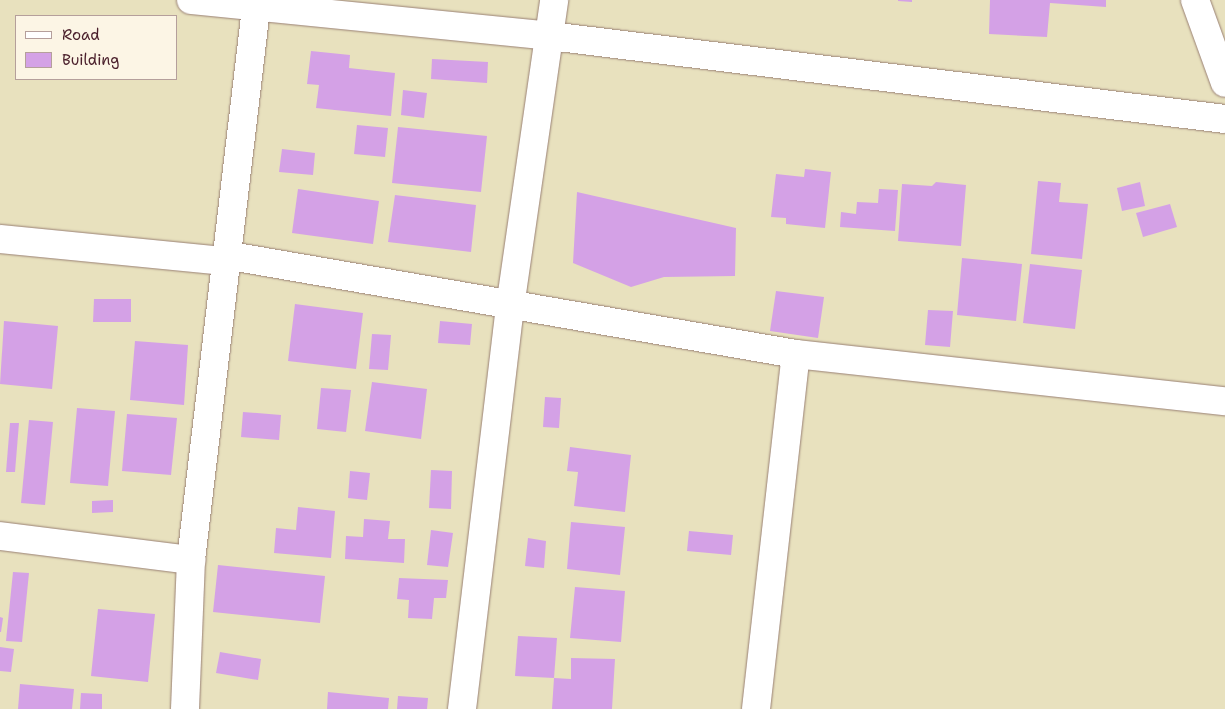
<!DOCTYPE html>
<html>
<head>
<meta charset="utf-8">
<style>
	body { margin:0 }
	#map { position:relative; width:1225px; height:709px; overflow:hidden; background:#e8e1be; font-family:"Shantell Sans",sans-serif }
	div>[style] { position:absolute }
	.building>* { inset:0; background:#d4a1e6 }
	.roads { filter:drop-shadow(0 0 1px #998074) drop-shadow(0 0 1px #998074) }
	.minor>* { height:28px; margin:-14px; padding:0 14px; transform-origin:14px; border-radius:14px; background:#fff }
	span { translate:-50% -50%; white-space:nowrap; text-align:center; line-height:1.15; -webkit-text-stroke:4px #fcf5e5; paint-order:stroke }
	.legend { position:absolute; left:15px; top:15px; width:162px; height:65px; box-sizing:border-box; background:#fcf5e5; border:1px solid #b59f9b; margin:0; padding:6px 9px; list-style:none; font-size:15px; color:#4a1f2b }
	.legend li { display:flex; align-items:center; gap:10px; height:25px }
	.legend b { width:25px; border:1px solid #b59f9b }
</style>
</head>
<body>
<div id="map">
	<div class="building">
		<i style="clip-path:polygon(898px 0,912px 0,912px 2px,898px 1px)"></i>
		<i style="clip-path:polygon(990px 0,1106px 0,1106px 7px,1050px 3px,1047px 37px,989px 34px)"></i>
		<i style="clip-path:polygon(311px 51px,350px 55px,349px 68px,395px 73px,391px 116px,316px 108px,319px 85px,307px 84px)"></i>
		<i style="clip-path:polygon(432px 59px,488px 62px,487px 83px,431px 79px)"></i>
		<i style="clip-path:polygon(403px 90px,427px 93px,424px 118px,401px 115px)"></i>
		<i style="clip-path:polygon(357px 125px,388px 128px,385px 157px,354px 154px)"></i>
		<i style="clip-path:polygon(398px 127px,487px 136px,481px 192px,392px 183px)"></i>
		<i style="clip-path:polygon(282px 149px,315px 153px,313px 175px,279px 172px)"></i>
		<i style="clip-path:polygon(805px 169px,831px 172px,825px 228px,786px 224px,786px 218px,771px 217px,776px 174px,804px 177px)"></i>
		<i style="clip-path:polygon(1038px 181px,1061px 183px,1059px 202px,1088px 204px,1082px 259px,1031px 254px)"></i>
		<i style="clip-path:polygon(936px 182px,966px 185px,961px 246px,898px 241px,902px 184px,932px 186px)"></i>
		<i style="clip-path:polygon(1140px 182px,1145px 206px,1122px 211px,1117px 188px)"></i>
		<i style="clip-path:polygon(298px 189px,379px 201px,373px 244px,292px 233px)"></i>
		<i style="clip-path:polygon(879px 189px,898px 190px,895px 231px,840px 227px,841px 212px,856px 214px,857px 202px,878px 203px)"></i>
		<i style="clip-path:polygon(577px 192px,736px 228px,735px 276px,664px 277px,631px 287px,573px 263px)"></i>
		<i style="clip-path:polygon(395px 195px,476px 205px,471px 252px,388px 242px)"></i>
		<i style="clip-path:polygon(1170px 204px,1177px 227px,1143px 237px,1136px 213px)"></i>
		<i style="clip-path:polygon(962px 258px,1022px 264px,1016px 321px,957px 315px)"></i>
		<i style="clip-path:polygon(1030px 264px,1082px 270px,1075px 329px,1023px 323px)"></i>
		<i style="clip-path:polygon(776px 291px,824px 297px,818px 338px,770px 331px)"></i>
		<i style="clip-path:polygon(94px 299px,131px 299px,131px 322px,93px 322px)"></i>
		<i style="clip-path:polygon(295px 304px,363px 313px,356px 369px,288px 361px)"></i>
		<i style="clip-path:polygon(928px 310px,953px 311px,950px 347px,925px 345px)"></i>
		<i style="clip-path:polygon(4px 321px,58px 326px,52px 389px,0 384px)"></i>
		<i style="clip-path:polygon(440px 321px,472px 324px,470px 345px,438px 343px)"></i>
		<i style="clip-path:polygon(372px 334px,391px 335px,388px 370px,369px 369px)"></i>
		<i style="clip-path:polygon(135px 341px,188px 345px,184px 405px,130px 400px)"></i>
		<i style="clip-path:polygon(372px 382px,427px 389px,421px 439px,365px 431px)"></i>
		<i style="clip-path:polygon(321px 388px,351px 390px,346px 432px,317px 429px)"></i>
		<i style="clip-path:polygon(545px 397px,561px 398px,559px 428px,543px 427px)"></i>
		<i style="clip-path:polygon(77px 408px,115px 411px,108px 486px,70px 483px)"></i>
		<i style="clip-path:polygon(243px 412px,281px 415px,279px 440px,241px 437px)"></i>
		<i style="clip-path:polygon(127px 414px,177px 418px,171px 475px,122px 471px)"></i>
		<i style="clip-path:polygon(29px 420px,53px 422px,45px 505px,21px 503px)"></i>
		<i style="clip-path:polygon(10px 423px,19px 423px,15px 472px,6px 472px)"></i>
		<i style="clip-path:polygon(570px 447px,631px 455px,625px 512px,574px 506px,578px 472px,567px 471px)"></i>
		<i style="clip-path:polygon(431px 470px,452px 471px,451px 509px,429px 508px)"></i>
		<i style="clip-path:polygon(350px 471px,370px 473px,367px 500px,348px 498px)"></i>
		<i style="clip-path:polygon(113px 500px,113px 512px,92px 513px,92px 501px)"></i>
		<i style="clip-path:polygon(298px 507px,335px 511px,331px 558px,274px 553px,276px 528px,296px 530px)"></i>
		<i style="clip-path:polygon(364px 519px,390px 521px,388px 539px,405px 539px,404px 563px,345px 559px,346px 536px,363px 537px)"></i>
		<i style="clip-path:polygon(571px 522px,625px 527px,620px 575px,567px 569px)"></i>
		<i style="clip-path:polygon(431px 530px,453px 533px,448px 567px,427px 565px)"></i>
		<i style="clip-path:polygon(689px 531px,733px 535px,731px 555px,687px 551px)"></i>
		<i style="clip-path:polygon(528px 538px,546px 541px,544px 568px,525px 566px)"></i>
		<i style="clip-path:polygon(218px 565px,325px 576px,320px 623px,213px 612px)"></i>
		<i style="clip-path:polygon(13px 572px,29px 573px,22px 642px,6px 641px)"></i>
		<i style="clip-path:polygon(399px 578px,448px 580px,446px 598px,434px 598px,432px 619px,408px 618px,409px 600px,397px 599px)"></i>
		<i style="clip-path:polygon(575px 587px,625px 591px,621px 642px,570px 638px)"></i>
		<i style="clip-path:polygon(98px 609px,155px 614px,148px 682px,91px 676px)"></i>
		<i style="clip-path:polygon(0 617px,3px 618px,1px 632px,0 632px)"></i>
		<i style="clip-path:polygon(518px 636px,557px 638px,554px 678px,515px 676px)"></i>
		<i style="clip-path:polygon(0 647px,14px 649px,11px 672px,0 671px)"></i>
		<i style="clip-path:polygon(220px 652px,261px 659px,258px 680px,216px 673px)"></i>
		<i style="clip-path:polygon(571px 658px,615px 659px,612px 709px,552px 709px,554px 678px,571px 679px)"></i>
		<i style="clip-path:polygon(20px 684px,74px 689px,72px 709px,18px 709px)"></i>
		<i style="clip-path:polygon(328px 692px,389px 698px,388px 709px,327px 709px)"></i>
		<i style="clip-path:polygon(81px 693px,102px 694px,102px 709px,80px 709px)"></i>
		<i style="clip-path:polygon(398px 696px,428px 698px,427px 709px,397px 709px)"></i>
	</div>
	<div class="roads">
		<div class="minor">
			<i style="left:191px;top:0;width:361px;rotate:5.7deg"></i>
			<i style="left:550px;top:36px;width:680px;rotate:7.01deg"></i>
			<i style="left:1195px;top:0;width:88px;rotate:70.1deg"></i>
			<i style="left:0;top:239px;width:225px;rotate:5.6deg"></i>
			<i style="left:225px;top:255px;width:580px;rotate:9.84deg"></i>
			<i style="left:796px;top:354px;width:432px;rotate:6.3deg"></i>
			<i style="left:0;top:536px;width:193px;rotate:7.2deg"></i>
			<i style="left:185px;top:709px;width:149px;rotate:-87.7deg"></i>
			<i style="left:191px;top:560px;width:556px;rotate:-83.28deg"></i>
			<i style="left:462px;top:709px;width:405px;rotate:-83.2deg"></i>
			<i style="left:510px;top:307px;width:310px;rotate:-81.8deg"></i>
			<i style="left:756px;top:709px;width:357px;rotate:-83.6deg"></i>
		</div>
	</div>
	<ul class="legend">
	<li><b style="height:6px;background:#fff"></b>Road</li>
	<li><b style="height:14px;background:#d4a1e6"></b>Building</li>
	</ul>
</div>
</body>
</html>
